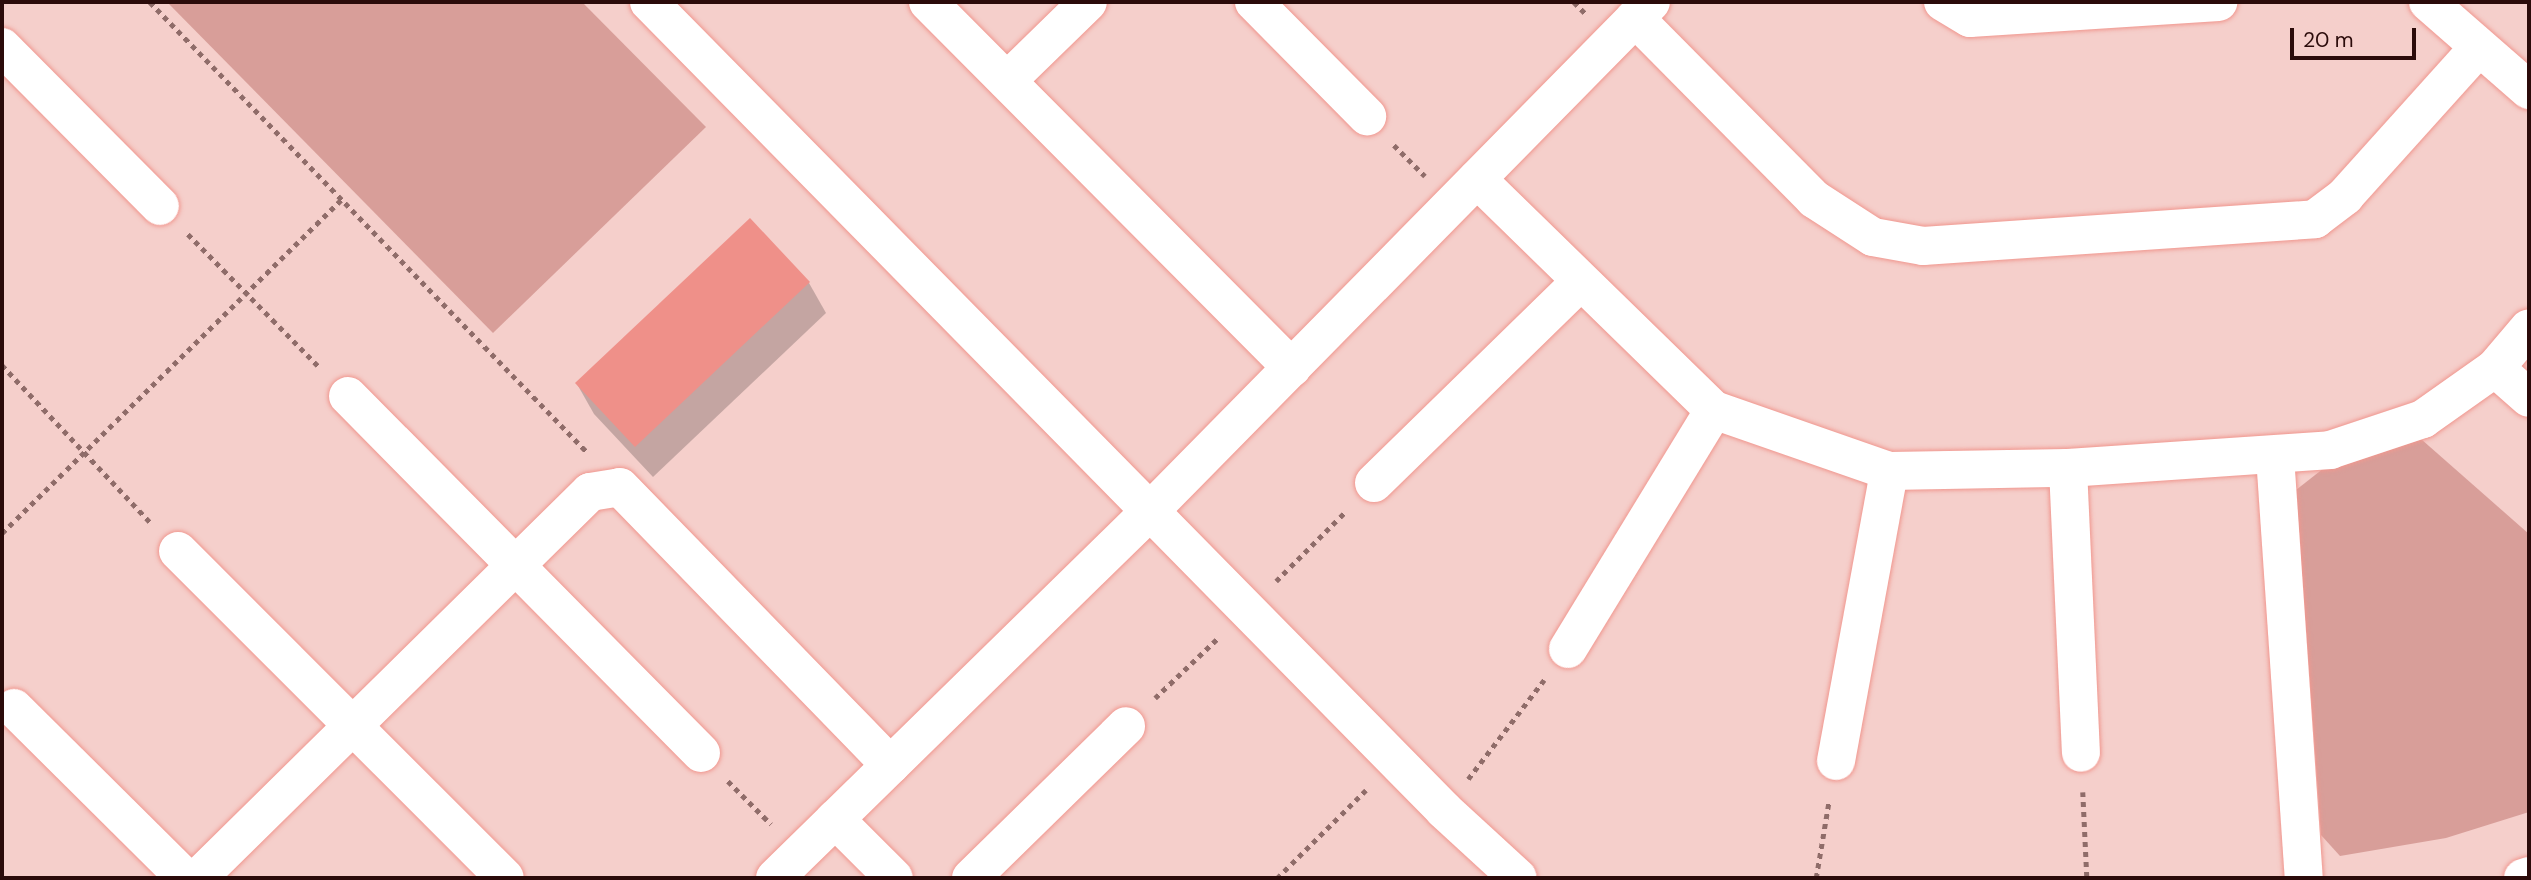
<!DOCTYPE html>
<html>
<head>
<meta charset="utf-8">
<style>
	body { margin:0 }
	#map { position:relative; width:2531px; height:880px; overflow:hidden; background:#f5cfcb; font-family:"DM Sans",sans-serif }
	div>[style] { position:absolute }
	.green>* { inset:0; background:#d89e99 }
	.shadow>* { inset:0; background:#0003 }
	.building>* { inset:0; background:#ef9089 }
	.path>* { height:4.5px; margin-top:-2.25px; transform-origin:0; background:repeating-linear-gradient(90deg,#8f6c69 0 5px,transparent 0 10px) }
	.roads { filter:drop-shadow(0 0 2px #f0978f) drop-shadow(0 0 2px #f0978f) }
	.minor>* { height:38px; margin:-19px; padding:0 19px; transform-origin:19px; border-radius:19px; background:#fff }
	.tertiary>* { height:38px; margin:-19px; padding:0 19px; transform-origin:19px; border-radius:19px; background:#fff }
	span { translate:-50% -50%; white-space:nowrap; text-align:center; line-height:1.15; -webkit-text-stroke:5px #f5cfcb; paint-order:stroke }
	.frame { position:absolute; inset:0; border:4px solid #2b0b0a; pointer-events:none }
	.scale { position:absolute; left:2290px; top:28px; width:126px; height:32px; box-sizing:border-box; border:4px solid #2b0b0a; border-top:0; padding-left:9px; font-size:21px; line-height:24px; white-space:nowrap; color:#2b0b0a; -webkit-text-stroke:5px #f5cfcb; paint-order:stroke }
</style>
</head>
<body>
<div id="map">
	<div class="green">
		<i style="clip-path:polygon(167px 2px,582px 2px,706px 127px,493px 333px)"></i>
		<i style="clip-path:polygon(2421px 439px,2529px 534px,2529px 812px,2446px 838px,2340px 856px,2321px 835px,2296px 490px,2324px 468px)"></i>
	</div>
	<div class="shadow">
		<i style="clip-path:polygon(750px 220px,809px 283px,826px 313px,653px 477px,594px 414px,577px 384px)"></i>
	</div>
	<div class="building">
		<i style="clip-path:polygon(750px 218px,810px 282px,635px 447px,575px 383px)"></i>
	</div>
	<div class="path">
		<i style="left:150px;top:2px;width:626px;rotate:45.84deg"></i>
		<i style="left:1574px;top:2px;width:17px;rotate:45deg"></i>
		<i style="left:1394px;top:145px;width:44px;rotate:45deg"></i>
		<i style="left:188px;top:234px;width:187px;rotate:45.4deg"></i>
		<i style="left:2px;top:365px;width:216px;rotate:46.7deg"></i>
		<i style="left:2px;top:533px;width:477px;rotate:-44.5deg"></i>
		<i style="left:1276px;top:581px;width:99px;rotate:-45deg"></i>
		<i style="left:1155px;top:698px;width:86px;rotate:-43.6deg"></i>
		<i style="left:1468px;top:779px;width:125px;rotate:-52.5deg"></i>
		<i style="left:728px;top:781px;width:61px;rotate:45deg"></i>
		<i style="left:2083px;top:792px;width:86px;rotate:87.3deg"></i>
		<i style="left:1277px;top:878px;width:125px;rotate:-44.7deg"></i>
		<i style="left:1816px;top:878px;width:79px;rotate:-80.5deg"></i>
	</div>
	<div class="roads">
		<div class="minor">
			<i style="left:928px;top:2px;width:516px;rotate:45.16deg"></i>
			<i style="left:1254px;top:2px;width:161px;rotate:45.3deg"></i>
			<i style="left:1943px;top:2px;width:31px;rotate:31deg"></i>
			<i style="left:1970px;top:18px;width:249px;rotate:-3.7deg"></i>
			<i style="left:2428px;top:2px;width:134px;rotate:41.1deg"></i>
			<i style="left:1635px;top:18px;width:255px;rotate:45.3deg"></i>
			<i style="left:1814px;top:199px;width:70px;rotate:32.8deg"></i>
			<i style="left:1873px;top:237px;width:51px;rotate:10.2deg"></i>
			<i style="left:1923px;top:246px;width:393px;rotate:-3.9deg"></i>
			<i style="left:2315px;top:219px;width:38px;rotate:-37deg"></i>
			<i style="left:2345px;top:196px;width:200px;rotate:-48deg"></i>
			<i style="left:2px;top:47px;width:224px;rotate:45.2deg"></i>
			<i style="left:1007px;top:81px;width:113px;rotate:-44.3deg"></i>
			<i style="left:1477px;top:179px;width:331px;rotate:44.3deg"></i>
			<i style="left:1714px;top:410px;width:185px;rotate:19.2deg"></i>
			<i style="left:1889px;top:471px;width:179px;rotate:-1deg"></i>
			<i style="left:2068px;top:468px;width:263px;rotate:-3.9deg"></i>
			<i style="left:2330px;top:450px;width:98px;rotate:-18.4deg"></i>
			<i style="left:2423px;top:419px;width:88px;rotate:-35.3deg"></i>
			<i style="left:2495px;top:368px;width:52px;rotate:-49.6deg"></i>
			<i style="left:2495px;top:368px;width:45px;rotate:41.4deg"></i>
			<i style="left:348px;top:396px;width:502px;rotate:45.32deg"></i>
			<i style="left:2275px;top:456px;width:423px;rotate:86.1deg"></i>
			<i style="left:2068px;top:468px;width:285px;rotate:87.4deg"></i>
			<i style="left:1374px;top:483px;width:286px;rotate:-44.3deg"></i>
			<i style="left:178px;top:551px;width:462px;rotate:45deg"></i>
			<i style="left:1568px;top:649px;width:280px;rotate:-58.6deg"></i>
			<i style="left:14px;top:708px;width:241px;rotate:44.8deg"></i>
			<i style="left:1836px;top:761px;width:295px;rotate:-79.6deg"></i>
			<i style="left:835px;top:819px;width:83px;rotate:45deg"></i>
			<i style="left:198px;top:878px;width:550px;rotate:-44.56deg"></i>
			<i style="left:590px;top:492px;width:30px;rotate:-9deg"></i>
			<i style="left:620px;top:487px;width:388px;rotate:45.8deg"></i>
			<i style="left:775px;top:878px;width:525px;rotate:-44.38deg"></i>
			<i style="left:1150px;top:511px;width:714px;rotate:-45.45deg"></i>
			<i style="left:971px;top:878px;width:217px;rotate:-44.4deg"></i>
		</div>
		<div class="tertiary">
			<i style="left:649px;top:2px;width:1134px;rotate:45.46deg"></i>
			<i style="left:1444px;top:810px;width:100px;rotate:42.6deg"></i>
			<i style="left:2523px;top:878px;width:6px;rotate:-18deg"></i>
		</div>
	</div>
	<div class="frame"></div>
	<div class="scale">20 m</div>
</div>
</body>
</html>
